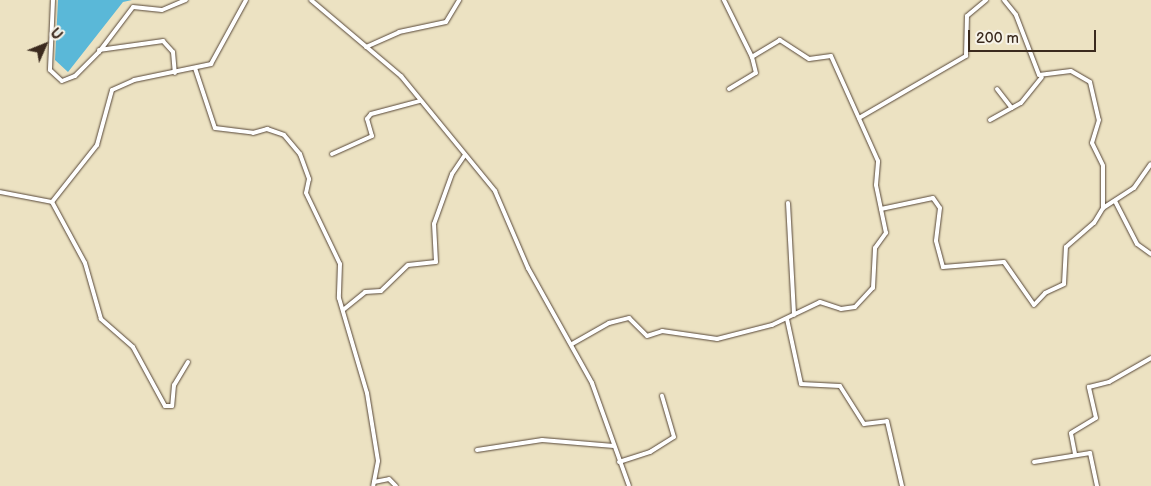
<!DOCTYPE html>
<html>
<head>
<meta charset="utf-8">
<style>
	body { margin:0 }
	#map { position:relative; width:1151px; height:486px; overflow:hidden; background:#ece2c2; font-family:"Balsamiq Sans",sans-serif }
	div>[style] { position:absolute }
	.water>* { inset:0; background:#5ab8d8 }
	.roads { filter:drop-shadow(0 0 1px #564637) drop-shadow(0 0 1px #564637) }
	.minor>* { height:4px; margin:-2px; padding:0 2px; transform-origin:2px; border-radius:2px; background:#fff }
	span { translate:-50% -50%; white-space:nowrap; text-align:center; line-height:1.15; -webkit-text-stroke:4.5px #f7f3e8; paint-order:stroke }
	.north { position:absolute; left:20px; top:20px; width:50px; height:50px; -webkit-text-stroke:4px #f7f3e8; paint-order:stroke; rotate:46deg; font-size:14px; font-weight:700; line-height:20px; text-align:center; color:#3b2a1e }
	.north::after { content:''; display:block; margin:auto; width:18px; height:22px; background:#3b2a1e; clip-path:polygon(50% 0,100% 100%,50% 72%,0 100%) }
	.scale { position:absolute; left:968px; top:30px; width:128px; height:22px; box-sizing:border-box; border:2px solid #3b2a1e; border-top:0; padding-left:6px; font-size:15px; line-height:18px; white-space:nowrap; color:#3b2a1e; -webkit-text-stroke:4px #f7f3e8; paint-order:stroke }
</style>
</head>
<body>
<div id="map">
	<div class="water">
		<i style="clip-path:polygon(58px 0,132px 0,123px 2px,68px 72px,55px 60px)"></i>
	</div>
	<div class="roads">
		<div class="minor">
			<i style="left:53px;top:0;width:70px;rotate:92.5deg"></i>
			<i style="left:50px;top:70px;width:16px;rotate:43deg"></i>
			<i style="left:62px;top:81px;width:14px;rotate:-21deg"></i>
			<i style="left:75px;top:76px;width:34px;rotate:-45deg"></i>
			<i style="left:99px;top:52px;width:56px;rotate:-52.9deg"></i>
			<i style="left:133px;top:7px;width:29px;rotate:6deg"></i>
			<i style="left:162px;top:10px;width:26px;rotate:-23deg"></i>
			<i style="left:311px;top:0;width:118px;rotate:40.2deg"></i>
			<i style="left:401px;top:76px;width:149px;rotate:50.7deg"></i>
			<i style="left:495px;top:191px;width:84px;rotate:66.8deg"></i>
			<i style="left:528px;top:268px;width:132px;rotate:60.9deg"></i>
			<i style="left:592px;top:383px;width:109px;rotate:70.2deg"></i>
			<i style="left:1004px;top:0;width:19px;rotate:51deg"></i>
			<i style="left:1016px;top:15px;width:64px;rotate:69deg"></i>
			<i style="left:1039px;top:75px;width:32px;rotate:-7deg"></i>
			<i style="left:1071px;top:71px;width:22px;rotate:30deg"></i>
			<i style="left:1090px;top:82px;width:39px;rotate:77deg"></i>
			<i style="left:1099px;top:120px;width:24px;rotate:107deg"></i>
			<i style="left:1092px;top:143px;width:25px;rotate:64deg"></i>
			<i style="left:1103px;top:166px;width:42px;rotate:90deg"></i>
			<i style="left:366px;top:47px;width:36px;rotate:-24deg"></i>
			<i style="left:399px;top:32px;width:48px;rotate:-12deg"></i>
			<i style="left:446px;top:22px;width:26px;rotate:-59deg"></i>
			<i style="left:99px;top:50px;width:65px;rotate:-8deg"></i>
			<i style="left:163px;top:41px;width:15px;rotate:48deg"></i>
			<i style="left:173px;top:52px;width:21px;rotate:85deg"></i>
			<i style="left:195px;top:68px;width:63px;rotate:71.6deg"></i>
			<i style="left:215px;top:128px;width:38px;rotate:7deg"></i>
			<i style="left:253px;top:133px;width:15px;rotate:-16deg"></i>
			<i style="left:267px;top:129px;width:18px;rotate:19deg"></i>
			<i style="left:284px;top:135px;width:25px;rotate:50deg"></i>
			<i style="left:300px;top:154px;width:27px;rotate:70deg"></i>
			<i style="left:309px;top:179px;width:14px;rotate:102deg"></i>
			<i style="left:306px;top:193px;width:79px;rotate:64.4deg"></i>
			<i style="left:340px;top:264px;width:34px;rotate:92deg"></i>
			<i style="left:339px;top:298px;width:99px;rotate:73.6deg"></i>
			<i style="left:367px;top:393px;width:69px;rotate:80.8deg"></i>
			<i style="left:378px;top:461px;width:25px;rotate:101deg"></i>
			<i style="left:729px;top:89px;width:31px;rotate:-31deg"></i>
			<i style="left:756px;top:73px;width:16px;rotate:-104deg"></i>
			<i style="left:997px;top:89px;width:24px;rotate:52deg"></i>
			<i style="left:859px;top:118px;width:124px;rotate:-30.1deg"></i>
			<i style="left:966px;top:56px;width:40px;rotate:-88.6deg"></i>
			<i style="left:967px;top:16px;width:25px;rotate:-40deg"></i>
			<i style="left:990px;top:120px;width:35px;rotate:-29deg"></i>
			<i style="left:1021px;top:103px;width:33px;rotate:-51deg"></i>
			<i style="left:332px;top:154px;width:44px;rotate:-24.2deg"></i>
			<i style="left:372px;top:136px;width:18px;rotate:-106deg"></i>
			<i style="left:367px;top:119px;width:6px;rotate:-51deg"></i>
			<i style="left:371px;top:114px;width:51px;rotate:-14.9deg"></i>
			<i style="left:0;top:192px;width:53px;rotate:10.9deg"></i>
			<i style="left:1115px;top:201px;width:48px;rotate:62.9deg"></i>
			<i style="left:1137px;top:244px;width:17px;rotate:36deg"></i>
			<i style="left:788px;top:203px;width:112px;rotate:86.9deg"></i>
			<i style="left:881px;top:209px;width:53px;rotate:-11.9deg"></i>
			<i style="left:933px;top:198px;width:12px;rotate:55deg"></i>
			<i style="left:940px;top:208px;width:33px;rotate:97deg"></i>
			<i style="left:936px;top:241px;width:27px;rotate:75deg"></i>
			<i style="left:943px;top:267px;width:61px;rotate:-4.7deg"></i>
			<i style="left:1004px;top:262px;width:52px;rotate:55.1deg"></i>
			<i style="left:1034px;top:305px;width:16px;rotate:-47deg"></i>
			<i style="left:1045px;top:293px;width:21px;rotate:-25deg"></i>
			<i style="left:1064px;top:284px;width:37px;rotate:-87deg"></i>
			<i style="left:1066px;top:247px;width:37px;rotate:-41deg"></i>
			<i style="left:1094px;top:223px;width:17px;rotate:-59deg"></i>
			<i style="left:1103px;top:208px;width:37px;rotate:-33deg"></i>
			<i style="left:1134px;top:188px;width:29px;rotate:-55deg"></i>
			<i style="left:343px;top:310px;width:28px;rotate:-39deg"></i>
			<i style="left:365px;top:292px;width:16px;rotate:-4deg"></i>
			<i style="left:381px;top:291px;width:37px;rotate:-44deg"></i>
			<i style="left:408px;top:265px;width:28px;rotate:-6deg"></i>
			<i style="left:436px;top:262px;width:38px;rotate:-93deg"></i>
			<i style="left:434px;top:224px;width:53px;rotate:-70.2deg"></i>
			<i style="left:452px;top:174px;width:22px;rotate:-56deg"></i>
			<i style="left:787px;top:319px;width:66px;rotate:77.8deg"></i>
			<i style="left:801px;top:384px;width:39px;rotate:3deg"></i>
			<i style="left:840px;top:386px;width:45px;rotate:57.7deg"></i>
			<i style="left:864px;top:424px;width:23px;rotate:-7deg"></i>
			<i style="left:887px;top:421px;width:67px;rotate:77deg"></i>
			<i style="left:572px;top:344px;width:43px;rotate:-29.6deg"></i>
			<i style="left:609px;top:323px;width:21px;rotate:-14deg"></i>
			<i style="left:629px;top:318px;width:25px;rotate:45deg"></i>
			<i style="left:647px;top:336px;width:16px;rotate:-18deg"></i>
			<i style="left:662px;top:331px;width:56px;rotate:8.3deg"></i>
			<i style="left:717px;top:339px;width:57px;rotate:-14.3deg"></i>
			<i style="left:772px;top:325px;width:53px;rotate:-25.6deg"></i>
			<i style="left:820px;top:302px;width:22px;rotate:18deg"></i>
			<i style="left:841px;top:309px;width:14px;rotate:-8deg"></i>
			<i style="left:855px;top:307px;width:26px;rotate:-47deg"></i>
			<i style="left:873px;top:288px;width:40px;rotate:-87.1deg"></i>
			<i style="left:875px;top:248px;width:19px;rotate:-54deg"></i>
			<i style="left:886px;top:233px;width:49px;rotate:-101.8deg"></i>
			<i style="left:876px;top:185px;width:24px;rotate:-85deg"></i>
			<i style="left:878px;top:161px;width:115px;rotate:-114.1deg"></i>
			<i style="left:831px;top:56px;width:22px;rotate:172deg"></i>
			<i style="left:809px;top:59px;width:35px;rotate:-147deg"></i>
			<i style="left:780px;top:40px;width:33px;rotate:149deg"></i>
			<i style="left:752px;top:57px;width:64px;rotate:-116.2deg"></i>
			<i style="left:188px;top:362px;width:27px;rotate:121deg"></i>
			<i style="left:174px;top:385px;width:21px;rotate:95deg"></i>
			<i style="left:172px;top:406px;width:7px;rotate:180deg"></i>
			<i style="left:165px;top:406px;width:67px;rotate:-118.5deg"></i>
			<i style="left:133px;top:347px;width:43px;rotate:-138.8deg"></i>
			<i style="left:101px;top:319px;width:58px;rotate:-105.9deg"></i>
			<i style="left:85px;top:263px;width:69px;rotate:-118.4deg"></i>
			<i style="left:52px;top:202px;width:73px;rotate:-51.7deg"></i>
			<i style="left:97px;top:145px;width:57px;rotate:-74.7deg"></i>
			<i style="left:112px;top:90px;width:24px;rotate:-24deg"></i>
			<i style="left:134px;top:80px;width:79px;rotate:-11.7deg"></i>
			<i style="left:211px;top:64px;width:73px;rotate:-61.3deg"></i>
			<i style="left:477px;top:450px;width:66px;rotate:-8.7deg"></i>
			<i style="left:542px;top:440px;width:72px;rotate:4.8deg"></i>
			<i style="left:1075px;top:454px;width:21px;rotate:-101deg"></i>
			<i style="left:1071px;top:433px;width:29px;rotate:-31deg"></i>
			<i style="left:1096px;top:418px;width:32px;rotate:-103deg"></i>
			<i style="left:1089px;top:387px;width:21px;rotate:-14deg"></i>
			<i style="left:1109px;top:382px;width:48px;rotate:-29.7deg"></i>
			<i style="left:619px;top:462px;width:33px;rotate:-18deg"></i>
			<i style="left:650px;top:452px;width:28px;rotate:-32deg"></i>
			<i style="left:674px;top:437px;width:43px;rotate:-106.3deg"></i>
			<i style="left:1034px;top:462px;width:57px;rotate:-9.1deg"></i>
			<i style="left:1090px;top:453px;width:34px;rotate:78deg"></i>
			<i style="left:374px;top:482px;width:15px;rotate:-11deg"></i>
			<i style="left:389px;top:479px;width:10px;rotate:45deg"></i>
		</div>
	</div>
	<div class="north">U</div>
	<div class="scale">200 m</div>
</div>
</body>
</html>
